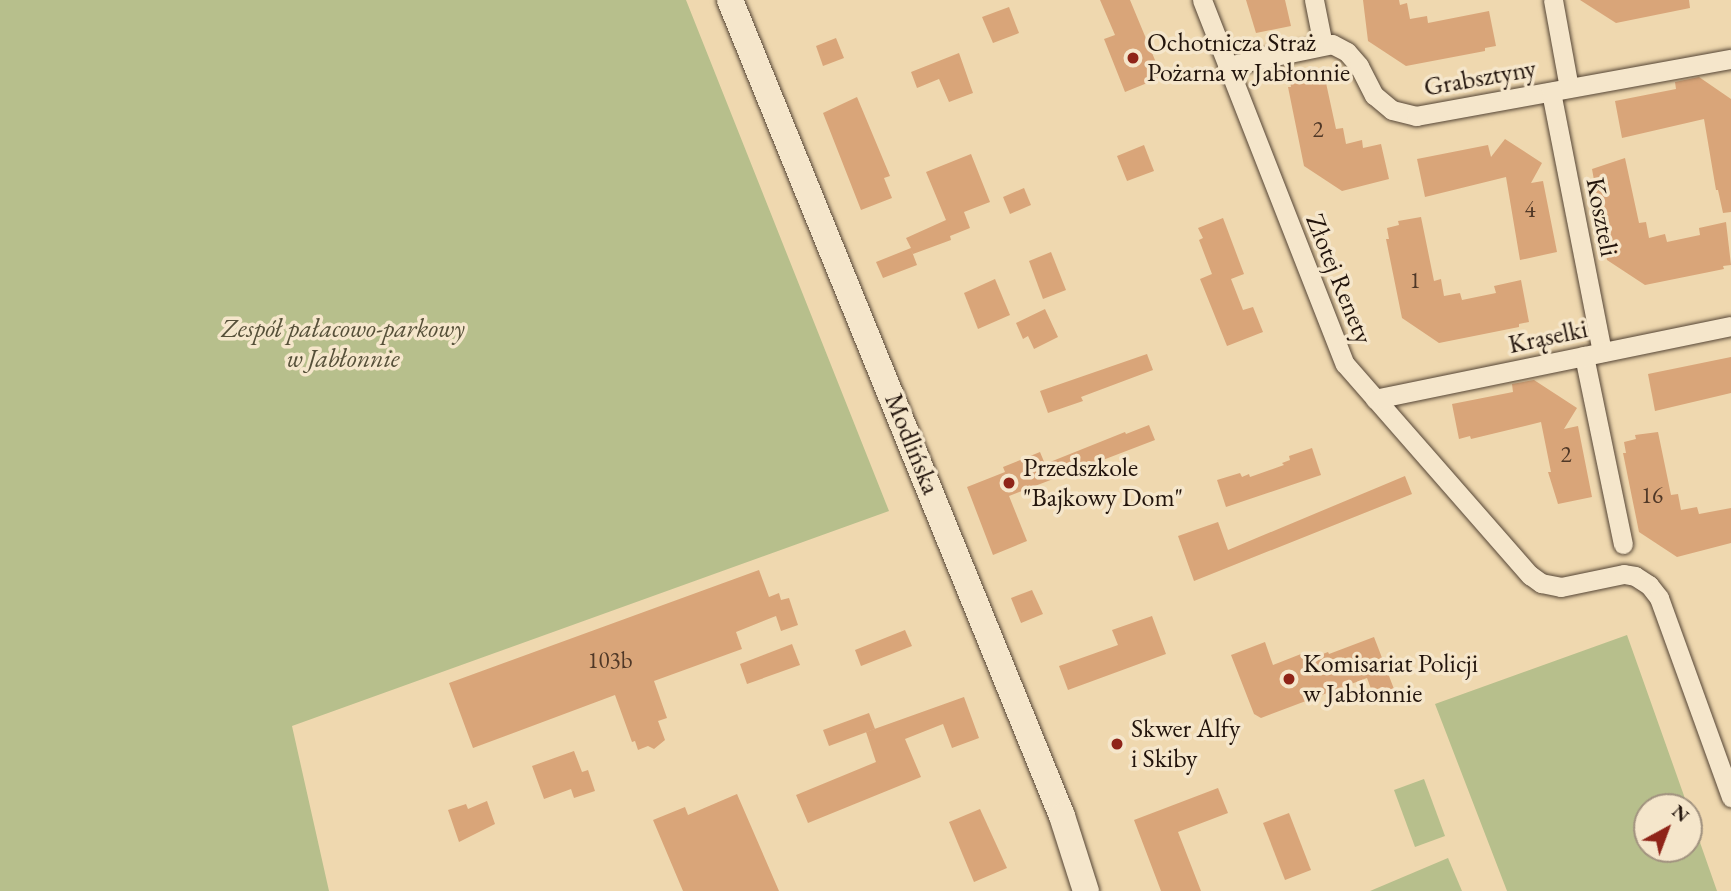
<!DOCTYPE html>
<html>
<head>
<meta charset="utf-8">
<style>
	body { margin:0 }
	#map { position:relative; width:1731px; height:891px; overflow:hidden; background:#efd8af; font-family:"EB Garamond",serif }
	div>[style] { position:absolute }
	.green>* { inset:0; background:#b7bf8c }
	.building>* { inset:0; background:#d9a579 }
	.roads { filter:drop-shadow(0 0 2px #554535) drop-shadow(0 0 2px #554535) }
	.minor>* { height:19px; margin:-9.5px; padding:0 9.5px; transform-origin:9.5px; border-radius:9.5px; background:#f5e6cb }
	.secondary>* { height:26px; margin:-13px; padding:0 13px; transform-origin:13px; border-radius:13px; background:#f5e6cb }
	.dots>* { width:19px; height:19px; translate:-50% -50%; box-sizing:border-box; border:4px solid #f5e6cb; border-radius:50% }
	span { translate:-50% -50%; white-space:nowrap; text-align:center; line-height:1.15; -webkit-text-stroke:7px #f5e6cb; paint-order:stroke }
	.number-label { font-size:23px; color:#503827 }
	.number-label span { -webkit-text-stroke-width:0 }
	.poi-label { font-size:26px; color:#22140c }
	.left { translate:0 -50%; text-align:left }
	.street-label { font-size:26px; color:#22140c }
	.park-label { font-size:26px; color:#565039; font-style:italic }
	.north { position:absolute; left:1633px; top:793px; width:70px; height:70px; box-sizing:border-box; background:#f5e6cb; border:2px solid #a1927f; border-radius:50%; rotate:41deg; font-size:19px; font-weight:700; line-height:28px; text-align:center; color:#22140c }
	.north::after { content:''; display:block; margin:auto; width:24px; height:32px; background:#8f2418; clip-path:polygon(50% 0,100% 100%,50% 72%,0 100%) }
</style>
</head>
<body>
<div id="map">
	<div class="green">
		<i style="clip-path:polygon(0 0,686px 0,889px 511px,292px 726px,329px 891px,0 891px)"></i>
		<i style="clip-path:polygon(1627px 635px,1688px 807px,1647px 807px,1647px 849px,1689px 849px,1689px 811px,1717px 891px,1507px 891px,1435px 704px)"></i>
		<i style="clip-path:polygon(1424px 779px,1445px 836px,1415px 847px,1394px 790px)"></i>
		<i style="clip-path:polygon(1448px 858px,1462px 891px,1370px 891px)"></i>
	</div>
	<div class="building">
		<i style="clip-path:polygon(1100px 0,1130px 0,1162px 77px,1125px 92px,1104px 39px,1115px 35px)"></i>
		<i style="clip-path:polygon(1246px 0,1285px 0,1291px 26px,1256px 33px)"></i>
		<i style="clip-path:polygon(1363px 0,1399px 0,1400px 5px,1407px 3px,1410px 19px,1427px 16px,1428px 23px,1489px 11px,1496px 46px,1485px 48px,1485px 51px,1406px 66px,1368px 41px)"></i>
		<i style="clip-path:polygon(1580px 0,1689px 0,1690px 8px,1616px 23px)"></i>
		<i style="clip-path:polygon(1009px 7px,1019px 33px,993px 43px,982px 17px)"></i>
		<i style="clip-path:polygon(836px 38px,844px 58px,823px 66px,816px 46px)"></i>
		<i style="clip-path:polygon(959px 53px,973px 93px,949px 102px,939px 79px,917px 88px,911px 72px)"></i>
		<i style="clip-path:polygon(1323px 69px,1336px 129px,1343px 128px,1346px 144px,1362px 140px,1363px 148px,1381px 144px,1389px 179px,1342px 191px,1304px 166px,1288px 87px,1291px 87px,1289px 76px)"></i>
		<i style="clip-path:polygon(1699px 77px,1731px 99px,1731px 212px,1723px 213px,1718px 190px,1716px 190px,1704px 119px,1622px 138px,1615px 101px,1676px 89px,1675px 82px)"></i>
		<i style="clip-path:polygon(857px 97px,890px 176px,884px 178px,892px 198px,861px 210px,823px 113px)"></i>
		<i style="clip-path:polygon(1505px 139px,1542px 163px,1531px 183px,1543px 181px,1557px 252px,1520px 260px,1506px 177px,1425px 197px,1417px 159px,1488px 145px,1491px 157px)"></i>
		<i style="clip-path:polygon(1144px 145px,1154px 171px,1127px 181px,1117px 156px)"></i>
		<i style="clip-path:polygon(971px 154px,990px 202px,964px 212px,970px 228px,950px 236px,951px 240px,913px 254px,911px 249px,917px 265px,883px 278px,876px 262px,911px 248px,906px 238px,946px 220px,926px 172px)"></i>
		<i style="clip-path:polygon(1625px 158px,1639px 223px,1646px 222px,1649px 238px,1665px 234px,1667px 242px,1700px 235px,1699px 228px,1726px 222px,1731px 265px,1723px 266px,1724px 269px,1645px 285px,1607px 260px,1591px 180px,1594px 180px,1592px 169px)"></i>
		<i style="clip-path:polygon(1024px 188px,1031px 205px,1010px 214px,1003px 197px)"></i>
		<i style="clip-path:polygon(1421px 217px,1434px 281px,1441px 279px,1444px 296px,1460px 293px,1462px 300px,1496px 293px,1494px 286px,1521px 280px,1529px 322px,1519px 324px,1519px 327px,1439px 343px,1402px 318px,1386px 239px,1389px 239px,1387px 228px,1399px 225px,1398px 221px)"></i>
		<i style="clip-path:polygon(1223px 218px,1244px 274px,1231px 279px,1243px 310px,1253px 307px,1263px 332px,1227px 346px,1200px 279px,1212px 274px,1199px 240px,1203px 238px,1198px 228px)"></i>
		<i style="clip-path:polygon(1051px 252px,1066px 290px,1043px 299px,1029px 261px)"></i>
		<i style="clip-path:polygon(995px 279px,1010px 315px,978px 329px,964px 293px)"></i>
		<i style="clip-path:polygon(1045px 309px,1058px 337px,1034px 349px,1028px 336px,1023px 339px,1016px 323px)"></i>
		<i style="clip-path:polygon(1147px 354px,1153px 370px,1081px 397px,1083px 401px,1048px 413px,1040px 391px)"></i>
		<i style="clip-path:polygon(1731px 357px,1731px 393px,1655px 411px,1648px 374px)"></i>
		<i style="clip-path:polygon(1534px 380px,1577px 408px,1564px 429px,1578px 426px,1592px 497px,1558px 504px,1548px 472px,1551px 472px,1541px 422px,1471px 439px,1470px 436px,1459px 439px,1452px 404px,1513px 392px,1512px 384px)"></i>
		<i style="clip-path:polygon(1149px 425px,1155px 440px,1009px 496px,1027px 541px,993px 555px,967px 487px,1005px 472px,1003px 467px,1040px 452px,1045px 464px,1125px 432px,1126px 434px)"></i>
		<i style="clip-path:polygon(1658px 432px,1671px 495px,1678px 494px,1681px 510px,1697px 507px,1699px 514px,1731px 508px,1731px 543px,1677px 557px,1639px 532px,1623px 453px,1626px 453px,1624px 442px,1636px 439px,1635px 435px)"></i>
		<i style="clip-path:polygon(1312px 448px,1321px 475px,1226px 507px,1217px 480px,1240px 473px,1242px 477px,1249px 474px,1250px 477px,1284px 465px,1282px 463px,1290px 460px,1289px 456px)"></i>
		<i style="clip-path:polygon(1405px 476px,1412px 494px,1194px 581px,1178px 536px,1218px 522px,1228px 550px)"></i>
		<i style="clip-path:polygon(759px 570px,769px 597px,779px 593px,781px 600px,789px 598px,798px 625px,781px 631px,776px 616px,736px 632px,742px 649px,654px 681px,667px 718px,658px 721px,665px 740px,654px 749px,648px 746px,638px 750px,635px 741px,632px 742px,615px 695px,473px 748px,449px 683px)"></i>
		<i style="clip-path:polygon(1032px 590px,1043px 614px,1021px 623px,1011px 598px)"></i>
		<i style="clip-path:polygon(1152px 616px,1166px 654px,1068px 690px,1059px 666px,1118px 645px,1112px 630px)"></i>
		<i style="clip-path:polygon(905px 630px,912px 646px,861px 666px,855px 650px)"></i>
		<i style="clip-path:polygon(1374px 637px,1394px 689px,1374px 697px,1367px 678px,1261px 718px,1254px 714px,1231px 655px,1265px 642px,1273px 665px,1301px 654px,1304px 661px,1328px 652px,1329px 654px)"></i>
		<i style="clip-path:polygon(792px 644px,800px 665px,747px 684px,740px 664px)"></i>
		<i style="clip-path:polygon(964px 697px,979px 738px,952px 748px,943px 724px,905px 739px,921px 777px,808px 823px,796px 795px,876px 762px,866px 732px)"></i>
		<i style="clip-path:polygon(869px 713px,875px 729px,829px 746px,823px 730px)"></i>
		<i style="clip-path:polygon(574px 751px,582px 772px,588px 770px,595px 791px,574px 798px,571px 789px,544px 799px,532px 766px)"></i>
		<i style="clip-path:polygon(1218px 788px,1228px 813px,1178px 832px,1201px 891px,1161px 891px,1134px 820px)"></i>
		<i style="clip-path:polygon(737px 794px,779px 891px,683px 891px,653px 820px,685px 807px,688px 815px)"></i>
		<i style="clip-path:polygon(487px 801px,495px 824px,459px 842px,448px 810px,466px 804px,468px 809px)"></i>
		<i style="clip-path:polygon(980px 809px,1007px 868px,974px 882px,949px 822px)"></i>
		<i style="clip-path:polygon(1289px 813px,1311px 870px,1285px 880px,1263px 823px)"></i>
	</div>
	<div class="roads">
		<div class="minor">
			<i style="left:1202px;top:0;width:391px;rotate:68.6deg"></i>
			<i style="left:1345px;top:364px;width:281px;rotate:48.8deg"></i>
			<i style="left:1530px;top:575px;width:14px;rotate:36deg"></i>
			<i style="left:1541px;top:583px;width:20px;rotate:11deg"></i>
			<i style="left:1561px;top:587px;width:64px;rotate:-11.7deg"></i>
			<i style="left:1624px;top:574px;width:11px;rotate:10deg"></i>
			<i style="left:1635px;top:576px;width:17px;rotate:33deg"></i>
			<i style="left:1649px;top:585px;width:16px;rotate:52deg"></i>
			<i style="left:1659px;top:598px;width:212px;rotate:70.1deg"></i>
			<i style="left:1314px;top:0;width:46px;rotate:78.7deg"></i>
			<i style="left:1553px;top:0;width:89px;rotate:79.7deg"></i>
			<i style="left:1227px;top:66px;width:107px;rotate:-11.8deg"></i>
			<i style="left:1332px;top:44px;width:17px;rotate:28deg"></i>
			<i style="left:1347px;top:52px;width:18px;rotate:49deg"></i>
			<i style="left:1359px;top:66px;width:33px;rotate:63deg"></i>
			<i style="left:1374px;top:95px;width:23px;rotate:40deg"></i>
			<i style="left:1392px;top:110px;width:25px;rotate:14deg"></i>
			<i style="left:1416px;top:116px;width:320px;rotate:-10.3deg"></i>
			<i style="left:1551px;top:92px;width:265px;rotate:78.9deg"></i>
			<i style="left:1584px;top:356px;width:192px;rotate:78.3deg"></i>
			<i style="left:1375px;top:399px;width:363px;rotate:-11.6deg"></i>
		</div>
		<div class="secondary">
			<i style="left:730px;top:0;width:881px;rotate:67.86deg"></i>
			<i style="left:1062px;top:816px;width:79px;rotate:72.3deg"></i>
		</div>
	</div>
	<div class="dots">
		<i style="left:1133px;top:58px;background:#8f2418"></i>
		<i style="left:1009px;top:483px;background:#8f2418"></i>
		<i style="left:1289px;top:679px;background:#8f2418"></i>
		<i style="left:1117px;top:744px;background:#8f2418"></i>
	</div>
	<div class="number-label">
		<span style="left:1318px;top:129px">2</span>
		<span style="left:1530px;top:209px">4</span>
		<span style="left:1415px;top:280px">1</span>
		<span style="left:1566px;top:454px">2</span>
		<span style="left:1652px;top:495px">16</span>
		<span style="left:610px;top:660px">103b</span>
	</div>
	<div class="poi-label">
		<span class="left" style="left:1147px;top:58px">Ochotnicza Straż<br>Pożarna w Jabłonnie</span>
		<span class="left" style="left:1023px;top:483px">Przedszkole<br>"Bajkowy Dom"</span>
		<span class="left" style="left:1303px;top:679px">Komisariat Policji<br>w Jabłonnie</span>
		<span class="left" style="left:1131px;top:744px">Skwer Alfy<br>i Skiby</span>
	</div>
	<div class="street-label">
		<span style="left:1480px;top:78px;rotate:-10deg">Grabsztyny</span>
		<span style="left:1602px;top:217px;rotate:79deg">Koszteli</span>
		<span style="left:1339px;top:279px;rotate:68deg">Złotej Renety</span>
		<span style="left:1548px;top:337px;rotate:-12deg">Krąselki</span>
		<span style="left:912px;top:444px;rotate:68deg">Modlińska</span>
	</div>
	<div class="park-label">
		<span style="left:343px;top:344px">Zespół pałacowo-parkowy<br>w Jabłonnie</span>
	</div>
	<div class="north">N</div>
</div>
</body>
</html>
